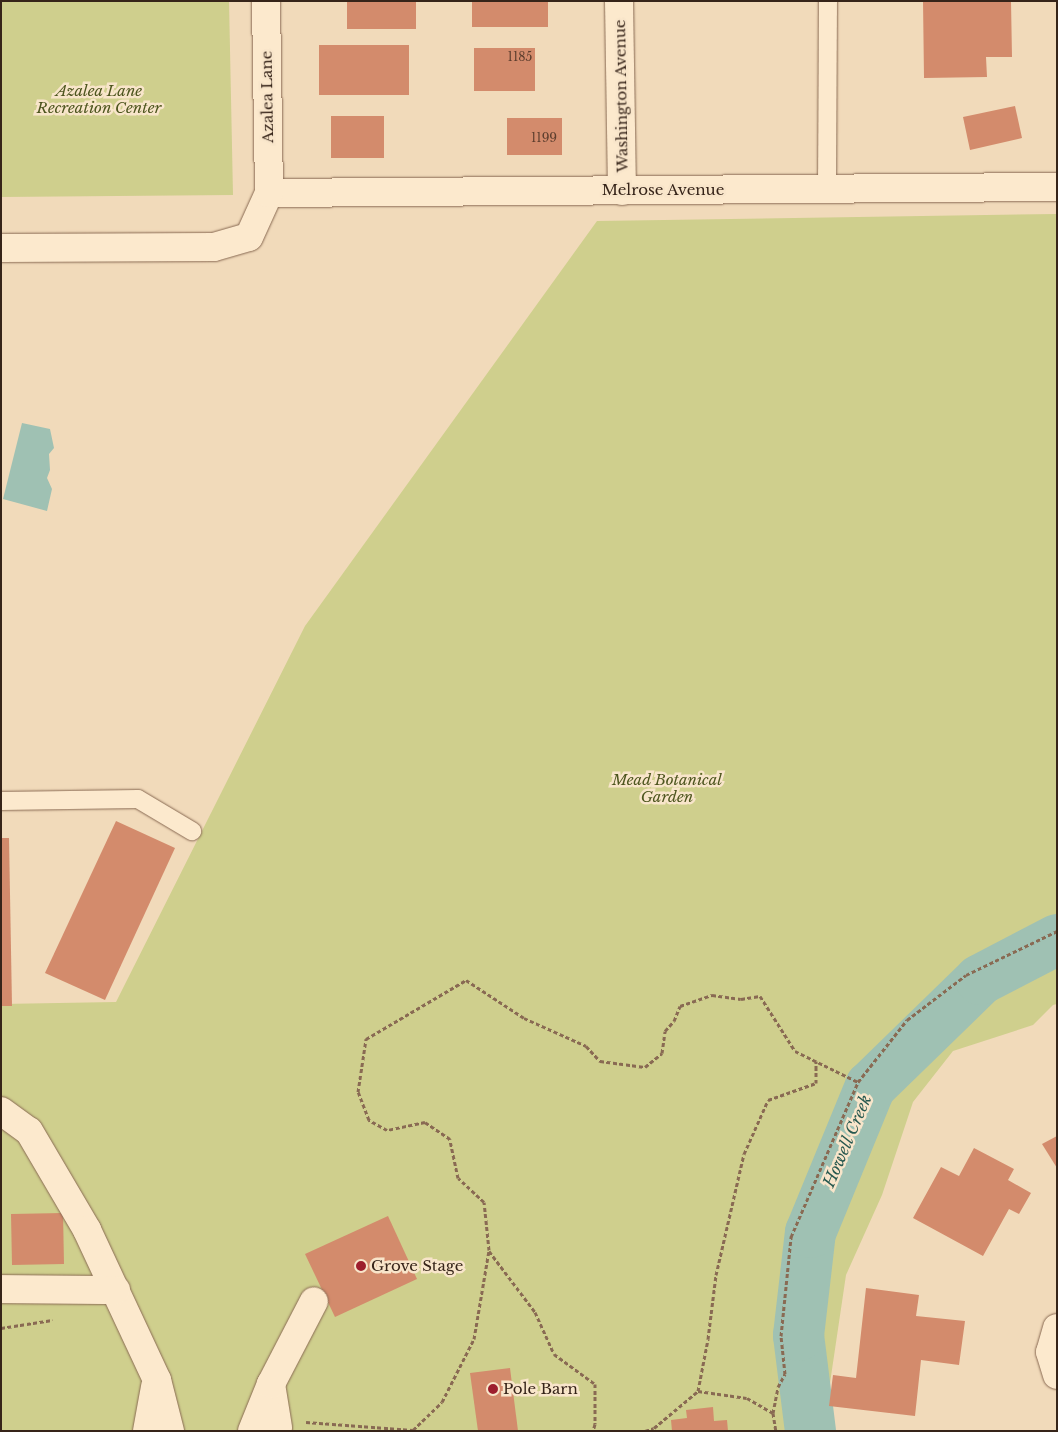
<!DOCTYPE html>
<html>
<head>
<meta charset="utf-8">
<style>
	body { margin:0 }
	#map { position:relative; width:1058px; height:1432px; overflow:hidden; background:#f1daba; font-family:"Libre Baskerville",serif }
	div>[style] { position:absolute }
	.green>* { inset:0; background:#cfcf8d }
	.water>* { inset:0; background:#9fc1b3 }
	.river>* { height:51px; margin:-25.5px; padding:0 25.5px; transform-origin:25.5px; border-radius:25.5px; background:#9fc1b3 }
	.building>* { inset:0; background:#d38b6c }
	.path>* { height:3px; margin-top:-1.5px; transform-origin:0; background:repeating-linear-gradient(90deg,#896a53 0 4px,transparent 0 6.5px) }
	.roads { filter:drop-shadow(0 0 1px #896a53) drop-shadow(0 0 1px #896a53) }
	.service>* { height:18px; margin:-9px; padding:0 9px; transform-origin:9px; border-radius:9px; background:#fce9cd }
	.minor>* { height:28px; margin:-14px; padding:0 14px; transform-origin:14px; border-radius:14px; background:#fce9cd }
	.dots>* { width:14px; height:14px; translate:-50% -50%; box-sizing:border-box; border:2px solid #f8e5ca; border-radius:50% }
	span { translate:-50% -50%; white-space:nowrap; text-align:center; line-height:1.15; -webkit-text-stroke:5px #f8e5ca; paint-order:stroke }
	.number-label { font-size:12px; color:#5d3e2e }
	.number-label span { -webkit-text-stroke-width:0 }
	.park-label { font-size:15px; color:#4d551e; font-style:italic }
	.street-label { font-size:15px; color:#362419 }
	.poi-label { font-size:15px; color:#362419 }
	.left { translate:0 -50%; text-align:left }
	.water-label { font-size:16px; color:#27584f; font-style:italic }
	.frame { position:absolute; inset:0; border:2px solid #362419; pointer-events:none }
</style>
</head>
<body>
<div id="map">
	<div class="green">
		<i style="clip-path:polygon(1px 1px,229px 1px,233px 195px,1px 197px)"></i>
		<i style="clip-path:polygon(1057px 214px,1057px 1004px,1053px 1005px,1033px 1025px,953px 1051px,913px 1102px,882px 1195px,846px 1275px,826px 1410px,829px 1431px,1px 1431px,1px 1004px,116px 1002px,305px 626px,597px 221px)"></i>
	</div>
	<div class="water">
		<i style="clip-path:polygon(22px 423px,50px 429px,54px 448px,49px 454px,50px 470px,47px 478px,52px 489px,47px 511px,3px 499px)"></i>
	</div>
	<div class="river">
		<i style="left:810px;top:1431px;width:97px;rotate:-97.1deg"></i>
		<i style="left:798px;top:1335px;width:104px;rotate:-83.4deg"></i>
		<i style="left:810px;top:1232px;width:158px;rotate:-67.7deg"></i>
		<i style="left:870px;top:1086px;width:153px;rotate:-44.2deg"></i>
		<i style="left:980px;top:979px;width:87px;rotate:-27.5deg"></i>
	</div>
	<div class="building">
		<i style="clip-path:polygon(347px 1px,416px 1px,416px 29px,347px 29px)"></i>
		<i style="clip-path:polygon(472px 1px,548px 1px,548px 27px,472px 27px)"></i>
		<i style="clip-path:polygon(923px 1px,1011px 1px,1012px 57px,986px 57px,987px 77px,924px 78px)"></i>
		<i style="clip-path:polygon(319px 45px,409px 45px,409px 95px,319px 95px)"></i>
		<i style="clip-path:polygon(474px 48px,535px 48px,535px 91px,474px 91px)"></i>
		<i style="clip-path:polygon(1015px 106px,1022px 138px,970px 150px,963px 117px)"></i>
		<i style="clip-path:polygon(331px 116px,384px 116px,384px 158px,331px 158px)"></i>
		<i style="clip-path:polygon(507px 118px,562px 118px,562px 155px,507px 155px)"></i>
		<i style="clip-path:polygon(116px 821px,175px 848px,105px 1000px,45px 973px)"></i>
		<i style="clip-path:polygon(1px 838px,9px 838px,12px 1006px,1px 1006px)"></i>
		<i style="clip-path:polygon(1057px 1136px,1057px 1168px,1042px 1144px)"></i>
		<i style="clip-path:polygon(974px 1148px,1014px 1169px,1008px 1180px,1031px 1193px,1019px 1214px,1009px 1209px,983px 1256px,913px 1218px,941px 1167px,959px 1176px)"></i>
		<i style="clip-path:polygon(63px 1213px,64px 1264px,12px 1265px,11px 1214px)"></i>
		<i style="clip-path:polygon(388px 1216px,417px 1279px,335px 1317px,305px 1254px)"></i>
		<i style="clip-path:polygon(866px 1288px,919px 1295px,916px 1316px,965px 1321px,959px 1365px,921px 1360px,915px 1416px,829px 1406px,833px 1375px,856px 1378px)"></i>
		<i style="clip-path:polygon(510px 1368px,518px 1431px,478px 1431px,470px 1373px)"></i>
		<i style="clip-path:polygon(713px 1407px,714px 1421px,727px 1420px,728px 1431px,672px 1431px,671px 1420px,687px 1418px,686px 1410px)"></i>
	</div>
	<div class="path">
		<i style="left:489px;top:1251px;width:76px;rotate:53deg"></i>
		<i style="left:535px;top:1312px;width:46px;rotate:65.7deg"></i>
		<i style="left:554px;top:1354px;width:51px;rotate:36.2deg"></i>
		<i style="left:595px;top:1384px;width:40px;rotate:90deg"></i>
		<i style="left:595px;top:1424px;width:7px;rotate:106deg"></i>
		<i style="left:1px;top:1328px;width:52px;rotate:-8.9deg"></i>
		<i style="left:698px;top:1391px;width:49px;rotate:8.1deg"></i>
		<i style="left:747px;top:1398px;width:30px;rotate:30deg"></i>
		<i style="left:773px;top:1413px;width:18px;rotate:81deg"></i>
		<i style="left:773px;top:1413px;width:26px;rotate:-79deg"></i>
		<i style="left:778px;top:1387px;width:15px;rotate:-62deg"></i>
		<i style="left:785px;top:1374px;width:38px;rotate:-96deg"></i>
		<i style="left:781px;top:1336px;width:100px;rotate:-84.2deg"></i>
		<i style="left:791px;top:1237px;width:169px;rotate:-66.6deg"></i>
		<i style="left:306px;top:1422px;width:107px;rotate:4.3deg"></i>
		<i style="left:413px;top:1430px;width:40px;rotate:-44deg"></i>
		<i style="left:442px;top:1402px;width:71px;rotate:-63.1deg"></i>
		<i style="left:474px;top:1339px;width:90px;rotate:-80.4deg"></i>
		<i style="left:489px;top:1250px;width:48px;rotate:-95.9deg"></i>
		<i style="left:484px;top:1202px;width:35px;rotate:-137deg"></i>
		<i style="left:458px;top:1178px;width:40px;rotate:-102deg"></i>
		<i style="left:450px;top:1139px;width:30px;rotate:-146deg"></i>
		<i style="left:425px;top:1122px;width:39px;rotate:168deg"></i>
		<i style="left:387px;top:1130px;width:21px;rotate:-151deg"></i>
		<i style="left:369px;top:1120px;width:30px;rotate:-111deg"></i>
		<i style="left:358px;top:1092px;width:54px;rotate:-81.4deg"></i>
		<i style="left:366px;top:1039px;width:116px;rotate:-30.5deg"></i>
		<i style="left:466px;top:980px;width:69px;rotate:33.2deg"></i>
		<i style="left:524px;top:1018px;width:68px;rotate:24.3deg"></i>
		<i style="left:586px;top:1046px;width:21px;rotate:47deg"></i>
		<i style="left:600px;top:1061px;width:45px;rotate:7.6deg"></i>
		<i style="left:645px;top:1067px;width:22px;rotate:-39deg"></i>
		<i style="left:662px;top:1053px;width:22px;rotate:-82deg"></i>
		<i style="left:665px;top:1031px;width:13px;rotate:-48deg"></i>
		<i style="left:674px;top:1021px;width:16px;rotate:-68deg"></i>
		<i style="left:680px;top:1006px;width:34px;rotate:-19deg"></i>
		<i style="left:712px;top:995px;width:29px;rotate:8deg"></i>
		<i style="left:741px;top:999px;width:19px;rotate:-9deg"></i>
		<i style="left:760px;top:996px;width:65px;rotate:57.5deg"></i>
		<i style="left:795px;top:1051px;width:70px;rotate:26.2deg"></i>
		<i style="left:858px;top:1082px;width:79px;rotate:-51.7deg"></i>
		<i style="left:907px;top:1020px;width:74px;rotate:-37.3deg"></i>
		<i style="left:966px;top:975px;width:101px;rotate:-25.8deg"></i>
		<i style="left:645px;top:1431px;width:9px;rotate:-18deg"></i>
		<i style="left:654px;top:1428px;width:57px;rotate:-40.1deg"></i>
		<i style="left:698px;top:1391px;width:53px;rotate:-79.1deg"></i>
		<i style="left:708px;top:1339px;width:64px;rotate:-82.9deg"></i>
		<i style="left:716px;top:1275px;width:124px;rotate:-77deg"></i>
		<i style="left:744px;top:1154px;width:59px;rotate:-66deg"></i>
		<i style="left:768px;top:1100px;width:51px;rotate:-19.5deg"></i>
		<i style="left:816px;top:1083px;width:22px;rotate:-90deg"></i>
	</div>
	<div class="roads">
		<div class="service">
			<i style="left:827px;top:189px;width:188px;rotate:-89.7deg"></i>
			<i style="left:1px;top:801px;width:137px;rotate:-0.8deg"></i>
			<i style="left:138px;top:799px;width:63px;rotate:30.7deg"></i>
		</div>
		<div class="minor">
			<i style="left:619px;top:1px;width:190px;rotate:89.1deg"></i>
			<i style="left:269px;top:193px;width:788px;rotate:-0.44deg"></i>
			<i style="left:1px;top:248px;width:213px;rotate:-0.3deg"></i>
			<i style="left:214px;top:247px;width:36px;rotate:-16deg"></i>
			<i style="left:249px;top:237px;width:48px;rotate:-65.6deg"></i>
			<i style="left:269px;top:193px;width:192px;rotate:-90.9deg"></i>
			<i style="left:1px;top:1111px;width:34px;rotate:36deg"></i>
			<i style="left:29px;top:1131px;width:115px;rotate:59.6deg"></i>
			<i style="left:87px;top:1230px;width:166px;rotate:65deg"></i>
			<i style="left:157px;top:1380px;width:53px;rotate:75.7deg"></i>
			<i style="left:1px;top:1289px;width:115px;rotate:0.5deg"></i>
			<i style="left:1057px;top:1328px;width:25px;rotate:106deg"></i>
			<i style="left:1050px;top:1352px;width:24px;rotate:73deg"></i>
			<i style="left:271px;top:1384px;width:44px;rotate:80.8deg"></i>
			<i style="left:147px;top:1431px;width:45px;rotate:-79.7deg"></i>
			<i style="left:252px;top:1431px;width:51px;rotate:-68deg"></i>
			<i style="left:271px;top:1384px;width:93px;rotate:-62.6deg"></i>
		</div>
	</div>
	<div class="dots">
		<i style="left:361px;top:1266px;background:#9d1e2d"></i>
		<i style="left:493px;top:1389px;background:#9d1e2d"></i>
	</div>
	<div class="number-label">
		<span style="left:520px;top:57px">1185</span>
		<span style="left:544px;top:138px">1199</span>
	</div>
	<div class="park-label">
		<span style="left:99px;top:99px">Azalea Lane<br>Recreation Center</span>
		<span style="left:667px;top:788px">Mead Botanical<br>Garden</span>
	</div>
	<div class="street-label">
		<span style="left:621px;top:96px;rotate:-91deg">Washington Avenue</span>
		<span style="left:267px;top:97px;rotate:-91deg">Azalea Lane</span>
		<span style="left:663px;top:190px">Melrose Avenue</span>
	</div>
	<div class="poi-label">
		<span class="left" style="left:371px;top:1266px">Grove Stage</span>
		<span class="left" style="left:503px;top:1389px">Pole Barn</span>
	</div>
	<div class="water-label">
		<span style="left:847px;top:1141px;rotate:-67deg">Howell Creek</span>
	</div>
	<div class="frame"></div>
</div>
</body>
</html>
